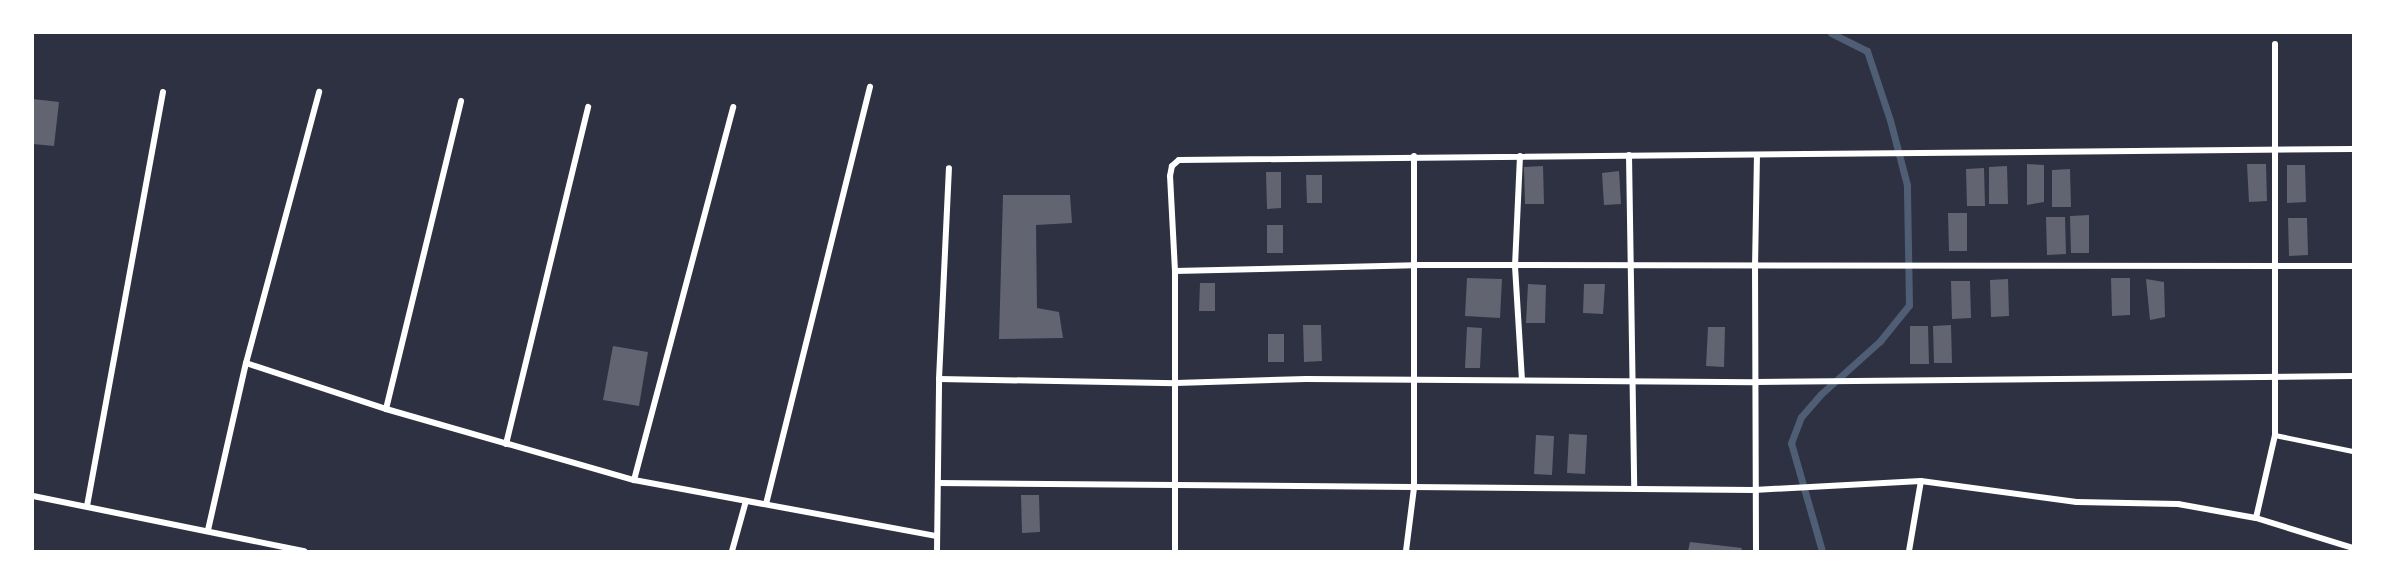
<!DOCTYPE html>
<html>
<head>
<meta charset="utf-8">
<style>
	body { margin:0 }
	#map { position:relative; width:2386px; height:584px; overflow:hidden; background:#2d3142; font-family:"Times New Roman",serif }
	div>[style] { position:absolute }
	.stream>* { height:7px; margin:-3.5px; padding:0 3.5px; transform-origin:3.5px; border-radius:3.5px; background:#4f5d75 }
	.building>* { inset:0; background:#626471 }
	.service>* { height:4.5px; margin:-2.25px; padding:0 2.25px; transform-origin:2.25px; border-radius:2.25px; background:#fff }
	.minor>* { height:6px; margin:-3px; padding:0 3px; transform-origin:3px; border-radius:3px; background:#fff }
	span { translate:-50% -50%; white-space:nowrap; text-align:center; line-height:1.15; -webkit-text-stroke:6px #fff; paint-order:stroke }
	.frame { position:absolute; inset:0; border:34px solid #fff; pointer-events:none }
</style>
</head>
<body>
<div id="map">
	<div class="stream">
		<i style="left:1822px;top:551px;width:112px;rotate:-106deg"></i>
		<i style="left:1791px;top:443px;width:28px;rotate:-69deg"></i>
		<i style="left:1801px;top:417px;width:30px;rotate:-49deg"></i>
		<i style="left:1821px;top:394px;width:79px;rotate:-41.9deg"></i>
		<i style="left:1880px;top:341px;width:46px;rotate:-51.1deg"></i>
		<i style="left:1909px;top:305px;width:120px;rotate:-91deg"></i>
		<i style="left:1907px;top:185px;width:67px;rotate:-104.7deg"></i>
		<i style="left:1890px;top:120px;width:73px;rotate:-108.4deg"></i>
		<i style="left:1867px;top:51px;width:40px;rotate:-153.4deg"></i>
	</div>
	<div class="building">
		<i style="clip-path:polygon(33px 99px,59px 102px,54px 146px,33px 144px)"></i>
		<i style="clip-path:polygon(2027px 164px,2044px 165px,2044px 202px,2027px 205px)"></i>
		<i style="clip-path:polygon(2247px 164px,2266px 164px,2267px 201px,2249px 202px)"></i>
		<i style="clip-path:polygon(2287px 165px,2305px 165px,2306px 202px,2287px 203px)"></i>
		<i style="clip-path:polygon(1543px 166px,1544px 204px,1525px 204px,1524px 167px)"></i>
		<i style="clip-path:polygon(2007px 166px,2008px 204px,1989px 204px,1989px 167px)"></i>
		<i style="clip-path:polygon(1984px 168px,1985px 206px,1967px 206px,1966px 169px)"></i>
		<i style="clip-path:polygon(2070px 169px,2071px 207px,2052px 207px,2052px 170px)"></i>
		<i style="clip-path:polygon(1619px 171px,1621px 204px,1604px 205px,1602px 173px)"></i>
		<i style="clip-path:polygon(1266px 172px,1281px 172px,1281px 208px,1267px 209px)"></i>
		<i style="clip-path:polygon(1306px 175px,1322px 175px,1322px 203px,1307px 203px)"></i>
		<i style="clip-path:polygon(1003px 195px,1070px 195px,1072px 223px,1036px 225px,1037px 308px,1059px 312px,1063px 338px,999px 339px)"></i>
		<i style="clip-path:polygon(1948px 213px,1967px 213px,1967px 251px,1949px 251px)"></i>
		<i style="clip-path:polygon(2089px 215px,2089px 253px,2071px 253px,2070px 216px)"></i>
		<i style="clip-path:polygon(2046px 217px,2065px 217px,2066px 254px,2047px 255px)"></i>
		<i style="clip-path:polygon(2288px 218px,2307px 218px,2308px 255px,2289px 256px)"></i>
		<i style="clip-path:polygon(1267px 225px,1283px 225px,1283px 253px,1267px 253px)"></i>
		<i style="clip-path:polygon(1467px 278px,1502px 279px,1500px 318px,1465px 316px)"></i>
		<i style="clip-path:polygon(2111px 278px,2130px 278px,2130px 315px,2112px 316px)"></i>
		<i style="clip-path:polygon(2008px 279px,2009px 316px,1991px 317px,1990px 280px)"></i>
		<i style="clip-path:polygon(2146px 279px,2164px 282px,2165px 317px,2150px 320px)"></i>
		<i style="clip-path:polygon(1951px 281px,1970px 281px,1971px 318px,1952px 319px)"></i>
		<i style="clip-path:polygon(1200px 283px,1215px 283px,1215px 311px,1199px 311px)"></i>
		<i style="clip-path:polygon(1528px 284px,1546px 285px,1545px 323px,1526px 323px)"></i>
		<i style="clip-path:polygon(1584px 284px,1605px 284px,1603px 314px,1583px 313px)"></i>
		<i style="clip-path:polygon(1303px 325px,1321px 325px,1322px 361px,1304px 362px)"></i>
		<i style="clip-path:polygon(1951px 325px,1952px 363px,1934px 363px,1933px 326px)"></i>
		<i style="clip-path:polygon(1910px 326px,1928px 326px,1929px 364px,1910px 364px)"></i>
		<i style="clip-path:polygon(1467px 327px,1482px 328px,1480px 368px,1465px 368px)"></i>
		<i style="clip-path:polygon(1708px 327px,1725px 327px,1724px 367px,1706px 366px)"></i>
		<i style="clip-path:polygon(1268px 334px,1284px 334px,1284px 362px,1268px 362px)"></i>
		<i style="clip-path:polygon(613px 346px,648px 352px,639px 406px,603px 400px)"></i>
		<i style="clip-path:polygon(1569px 434px,1587px 435px,1585px 474px,1567px 473px)"></i>
		<i style="clip-path:polygon(1536px 435px,1554px 436px,1552px 475px,1534px 474px)"></i>
		<i style="clip-path:polygon(1021px 495px,1039px 495px,1040px 532px,1022px 533px)"></i>
		<i style="clip-path:polygon(1690px 542px,1742px 548px,1741px 551px,1688px 551px)"></i>
	</div>
	<div class="service">
		<i style="left:2275px;top:435px;width:80px;rotate:11.6deg"></i>
	</div>
	<div class="minor">
		<i style="left:1629px;top:155px;width:333px;rotate:89.1deg"></i>
		<i style="left:1520px;top:156px;width:110px;rotate:92.6deg"></i>
		<i style="left:1515px;top:266px;width:114px;rotate:86.5deg"></i>
		<i style="left:1175px;top:271px;width:239px;rotate:-1.4deg"></i>
		<i style="left:1414px;top:265px;width:939px;rotate:0.06deg"></i>
		<i style="left:246px;top:363px;width:147px;rotate:18.2deg"></i>
		<i style="left:386px;top:409px;width:258px;rotate:16deg"></i>
		<i style="left:634px;top:480px;width:308px;rotate:10.5deg"></i>
		<i style="left:939px;top:379px;width:237px;rotate:1deg"></i>
		<i style="left:1176px;top:383px;width:130px;rotate:-1.8deg"></i>
		<i style="left:1306px;top:379px;width:449px;rotate:0.4deg"></i>
		<i style="left:1755px;top:382px;width:598px;rotate:-0.57deg"></i>
		<i style="left:386px;top:409px;width:317px;rotate:-76.3deg"></i>
		<i style="left:506px;top:444px;width:347px;rotate:-76.3deg"></i>
		<i style="left:634px;top:480px;width:386px;rotate:-75.1deg"></i>
		<i style="left:938px;top:483px;width:816px;rotate:0.49deg"></i>
		<i style="left:1754px;top:490px;width:167px;rotate:-3.1deg"></i>
		<i style="left:1921px;top:481px;width:157px;rotate:7.7deg"></i>
		<i style="left:2077px;top:502px;width:101px;rotate:1.1deg"></i>
		<i style="left:2178px;top:504px;width:79px;rotate:10.2deg"></i>
		<i style="left:2256px;top:518px;width:102px;rotate:17.2deg"></i>
		<i style="left:33px;top:496px;width:277px;rotate:11.5deg"></i>
		<i style="left:766px;top:504px;width:430px;rotate:-76deg"></i>
		<i style="left:87px;top:506px;width:421px;rotate:-79.6deg"></i>
		<i style="left:2256px;top:518px;width:85px;rotate:-77.1deg"></i>
		<i style="left:2275px;top:435px;width:391px;rotate:-90deg"></i>
		<i style="left:208px;top:530px;width:171px;rotate:-77.2deg"></i>
		<i style="left:246px;top:363px;width:281px;rotate:-74.9deg"></i>
		<i style="left:732px;top:551px;width:52px;rotate:-74.4deg"></i>
		<i style="left:937px;top:551px;width:172px;rotate:-89.3deg"></i>
		<i style="left:939px;top:379px;width:211px;rotate:-87.3deg"></i>
		<i style="left:1175px;top:551px;width:280px;rotate:-90deg"></i>
		<i style="left:1175px;top:271px;width:95px;rotate:-93deg"></i>
		<i style="left:1170px;top:176px;width:10px;rotate:-79deg"></i>
		<i style="left:1172px;top:166px;width:9px;rotate:-41deg"></i>
		<i style="left:1179px;top:160px;width:1174px;rotate:-0.54deg"></i>
		<i style="left:1406px;top:551px;width:64px;rotate:-82.8deg"></i>
		<i style="left:1414px;top:488px;width:332px;rotate:-90deg"></i>
		<i style="left:1756px;top:551px;width:283px;rotate:-90.2deg"></i>
		<i style="left:1755px;top:268px;width:112px;rotate:-89deg"></i>
		<i style="left:1909px;top:551px;width:71px;rotate:-80.3deg"></i>
	</div>
	<div class="frame"></div>
</div>
</body>
</html>
